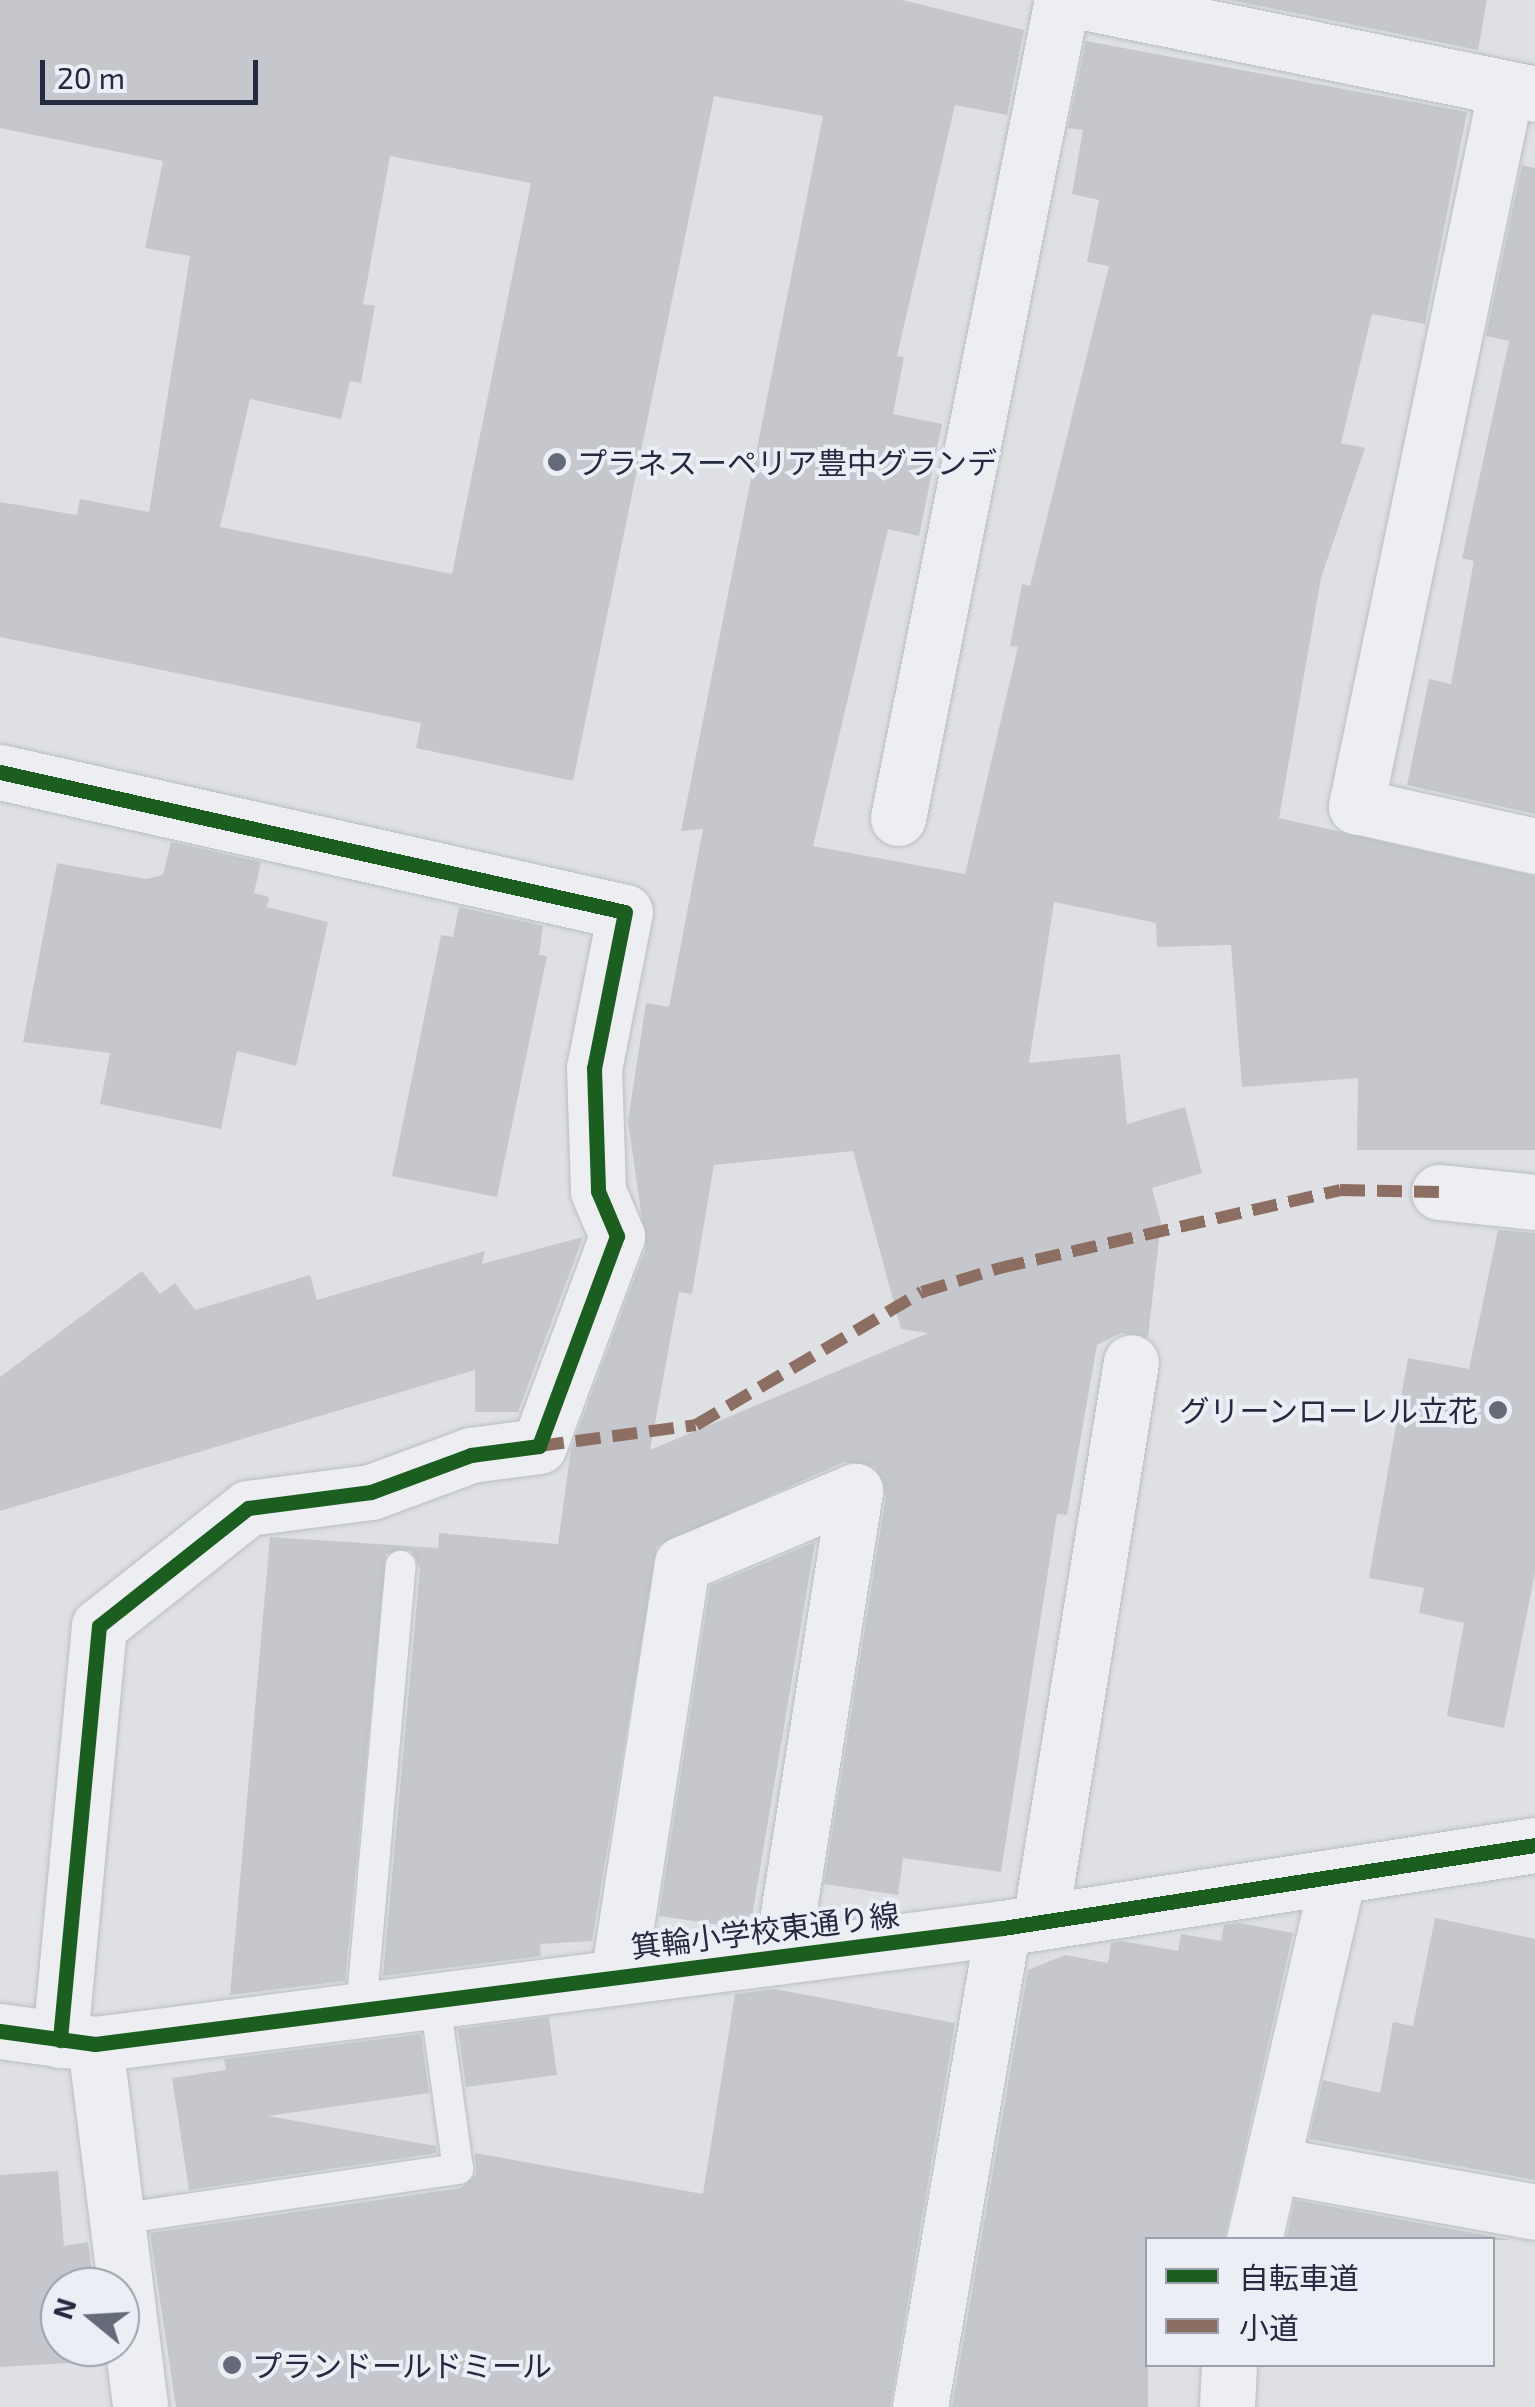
<!DOCTYPE html>
<html>
<head>
<meta charset="utf-8">
<style>
	body { margin:0 }
	#map { position:relative; width:1535px; height:2407px; overflow:hidden; background:#dee0e4; font-family:"Exo 2","Noto Sans JP",sans-serif }
	div>[style] { position:absolute }
	.building>* { inset:0; background:#c5c7cd }
	.roads { filter:drop-shadow(0 0 2px #bbbdc2) drop-shadow(0 0 2px #bbbdc2) }
	.lane>* { height:30px; margin:-15px; padding:0 15px; transform-origin:15px; border-radius:15px; background:#edeef1 }
	.street>* { height:55px; margin:-27.5px; padding:0 27.5px; transform-origin:27.5px; border-radius:27.5px; background:#edeef1 }
	.quiet>* { height:12px; margin-top:-6px; transform-origin:0; background:repeating-linear-gradient(90deg,#8d6e63 0 25px,transparent 0 37px) }
	.cycleway>* { height:15px; margin:-7.5px; padding:0 7.5px; transform-origin:7.5px; border-radius:7.5px; background:#1b5e20 }
	.dots>* { width:28px; height:28px; translate:-50% -50%; box-sizing:border-box; border:5px solid #ebeef5; border-radius:50% }
	span { translate:-50% -50%; white-space:nowrap; text-align:center; line-height:1.15; -webkit-text-stroke:8px #ebeef5; paint-order:stroke }
	.poi-label { font-size:30px; color:#242a3f }
	.left { translate:0 -50%; text-align:left }
	.right { translate:-100% -50%; text-align:right }
	.street-label { font-size:30px; color:#242a3f }
	.legend { position:absolute; left:1145px; top:2237px; width:350px; height:130px; box-sizing:border-box; background:#ebeef5; border:2px solid #9ba0ac; margin:0; padding:12px 18px; list-style:none; font-size:30px; color:#242a3f }
	.legend li { display:flex; align-items:center; gap:20px; height:50px }
	.legend b { width:50px; border:2px solid #9ba0ac }
	.north { position:absolute; left:40px; top:2267px; width:100px; height:100px; box-sizing:border-box; background:#ebeef5; border:2px solid #9ba0ac; border-radius:50%; rotate:288deg; font-size:28px; font-weight:700; line-height:40px; text-align:center; color:#242a3f }
	.north::after { content:''; display:block; margin:auto; width:35px; height:45px; background:#656a79; clip-path:polygon(50% 0,100% 100%,50% 72%,0 100%) }
	.scale { position:absolute; left:40px; top:60px; width:218px; height:45px; box-sizing:border-box; border:5px solid #242a3f; border-top:0; padding-left:12px; font-size:30px; line-height:35px; white-space:nowrap; color:#242a3f; -webkit-text-stroke:8px #ebeef5; paint-order:stroke }
</style>
</head>
<body>
<div id="map">
	<div class="building">
		<i style="clip-path:polygon(evenodd,0 0,902px 0,1024px 30px,1007px 115px,955px 105px,897px 356px,904px 357px,893px 414px,942px 424px,919px 536px,888px 529px,813px 846px,965px 874px,1018px 647px,1010px 646px,1022px 584px,1030px 586px,1109px 266px,1087px 262px,1099px 200px,1072px 194px,1083px 130px,1068px 128px,1086px 41px,1467px 112px,1425px 324px,1372px 314px,1341px 443px,1365px 448px,1321px 578px,1279px 818px,1535px 876px,1535px 1150px,1357px 1150px,1358px 1078px,1242px 1087px,1231px 945px,1157px 947px,1156px 923px,1054px 902px,1029px 1063px,1120px 1054px,1127px 1124px,1185px 1107px,1202px 1173px,1152px 1188px,1161px 1222px,1148px 1337px,1121px 1333px,1097px 1345px,1067px 1515px,1057px 1514px,1001px 1872px,903px 1858px,898px 1895px,824px 1884px,886px 1496px,875px 1467px,844px 1462px,657px 1546px,592px 1941px,540px 1944px,541px 1956px,383px 1976px,420px 1568px,411px 1550px,386px 1554px,345px 1981px,230px 1995px,270px 1537px,438px 1548px,439px 1533px,558px 1544px,571px 1449px,646px 1247px,628px 1121px,646px 1003px,669px 1007px,703px 829px,681px 831px,823px 116px,714px 96px,573px 781px,416px 748px,421px 723px,0 637px,0 502px,77px 515px,80px 499px,149px 512px,190px 256px,145px 248px,163px 161px,0 128px,0 0,390px 156px,531px 183px,452px 574px,220px 527px,250px 399px,341px 419px,350px 381px,361px 383px,375px 306px,363px 304px,390px 156px,0 0,853px 1151px,901px 1329px,928px 1333px,650px 1450px,679px 1292px,692px 1294px,714px 1165px,853px 1151px)"></i>
		<i style="clip-path:polygon(1230px 0,1487px 0,1478px 50px)"></i>
		<i style="clip-path:polygon(1522px 165px,1535px 168px,1535px 814px,1407px 785px,1429px 679px,1451px 684px,1474px 561px,1462px 558px,1509px 341px,1486px 336px)"></i>
		<i style="clip-path:polygon(171px 842px,261px 862px,254px 893px,269px 897px,267px 907px,328px 922px,296px 1066px,237px 1051px,221px 1129px,100px 1104px,110px 1053px,23px 1042px,57px 863px,146px 879px,163px 875px)"></i>
		<i style="clip-path:polygon(459px 907px,543px 926px,539px 955px,547px 956px,497px 1197px,392px 1176px,441px 935px,453px 937px)"></i>
		<i style="clip-path:polygon(1498px 1230px,1535px 1233px,1535px 1573px,1504px 1728px,1447px 1716px,1464px 1623px,1419px 1613px,1424px 1588px,1369px 1578px,1408px 1358px,1469px 1369px)"></i>
		<i style="clip-path:polygon(583px 1237px,518px 1412px,475px 1412px,475px 1370px,0 1511px,0 1377px,142px 1271px,160px 1294px,175px 1283px,195px 1310px,310px 1275px,317px 1300px,485px 1251px,482px 1264px)"></i>
		<i style="clip-path:polygon(815px 1542px,750px 1929px,659px 1916px,710px 1586px)"></i>
		<i style="clip-path:polygon(1435px 1918px,1535px 1939px,1535px 2180px,1309px 2139px,1323px 2080px,1380px 2093px,1393px 2022px,1413px 2026px)"></i>
		<i style="clip-path:polygon(1239px 1923px,1293px 1933px,1224px 2240px,1148px 2240px,1148px 2407px,952px 2407px,1028px 1970px,1065px 1955px,1108px 1963px,1111px 1943px,1122px 1941px,1178px 1951px,1181px 1934px,1221px 1941px,1224px 1925px)"></i>
		<i style="clip-path:polygon(775px 1989px,955px 2023px,890px 2407px,176px 2407px,150px 2233px,461px 2188px,476px 2175px,475px 2153px,703px 2194px,735px 1994px)"></i>
		<i style="clip-path:polygon(549px 2017px,557px 2075px,466px 2087px,458px 2029px)"></i>
		<i style="clip-path:polygon(421px 2034px,429px 2093px,268px 2116px,436px 2146px,437px 2153px,189px 2190px,172px 2078px,226px 2070px,224px 2059px)"></i>
		<i style="clip-path:polygon(58px 2171px,64px 2246px,88px 2242px,94px 2287px,60px 2287px,60px 2347px,101px 2347px,103px 2361px,0 2367px,0 2175px)"></i>
		<i style="clip-path:polygon(1295px 2200px,1511px 2240px,1286px 2240px)"></i>
	</div>
	<div class="roads">
		<div class="lane">
			<i style="left:361px;top:2010px;width:446px;rotate:-84.9deg"></i>
			<i style="left:119px;top:2219px;width:343px;rotate:-8.4deg"></i>
			<i style="left:458px;top:2169px;width:171px;rotate:-97.8deg"></i>
		</div>
		<div class="street">
			<i style="left:1074px;top:0;width:470px;rotate:11.5deg"></i>
			<i style="left:1506px;top:88px;width:734px;rotate:101.8deg"></i>
			<i style="left:1356px;top:806px;width:183px;rotate:12.6deg"></i>
			<i style="left:0;top:772px;width:640px;rotate:12.63deg"></i>
			<i style="left:625px;top:912px;width:159px;rotate:101.2deg"></i>
			<i style="left:594px;top:1068px;width:123px;rotate:88.1deg"></i>
			<i style="left:598px;top:1191px;width:49px;rotate:67.1deg"></i>
			<i style="left:617px;top:1236px;width:224px;rotate:110.4deg"></i>
			<i style="left:539px;top:1446px;width:69px;rotate:172.5deg"></i>
			<i style="left:471px;top:1455px;width:107px;rotate:159.7deg"></i>
			<i style="left:371px;top:1492px;width:124px;rotate:172.6deg"></i>
			<i style="left:248px;top:1508px;width:190px;rotate:141.6deg"></i>
			<i style="left:99px;top:1626px;width:416px;rotate:95.4deg"></i>
			<i style="left:898px;top:818px;width:834px;rotate:-78.66deg"></i>
			<i style="left:1439px;top:1192px;width:97px;rotate:5.9deg"></i>
			<i style="left:1040px;top:1922px;width:567px;rotate:-80.77deg"></i>
			<i style="left:618px;top:1977px;width:418px;rotate:-81.2deg"></i>
			<i style="left:682px;top:1564px;width:188px;rotate:-22.9deg"></i>
			<i style="left:855px;top:1491px;width:471px;rotate:99deg"></i>
			<i style="left:0;top:2031px;width:96px;rotate:7.8deg"></i>
			<i style="left:95px;top:2044px;width:915px;rotate:-7.28deg"></i>
			<i style="left:1003px;top:1928px;width:538px;rotate:-8.87deg"></i>
			<i style="left:95px;top:2044px;width:366px;rotate:82.9deg"></i>
			<i style="left:1275px;top:2165px;width:264px;rotate:10.2deg"></i>
			<i style="left:1254px;top:2240px;width:374px;rotate:-77deg"></i>
			<i style="left:920px;top:2407px;width:486px;rotate:-80.2deg"></i>
			<i style="left:1227px;top:2407px;width:43px;rotate:-87.3deg"></i>
		</div>
	</div>
	<div class="quiet">
		<i style="left:539px;top:1446px;width:158px;rotate:-7.6deg"></i>
		<i style="left:696px;top:1425px;width:262px;rotate:-30.5deg"></i>
		<i style="left:922px;top:1292px;width:82px;rotate:-17.1deg"></i>
		<i style="left:1000px;top:1268px;width:349px;rotate:-12.9deg"></i>
		<i style="left:1340px;top:1190px;width:99px;rotate:1.2deg"></i>
	</div>
	<div class="cycleway">
		<i style="left:0;top:772px;width:640px;rotate:12.63deg"></i>
		<i style="left:625px;top:912px;width:159px;rotate:101.2deg"></i>
		<i style="left:594px;top:1068px;width:123px;rotate:88.1deg"></i>
		<i style="left:598px;top:1191px;width:49px;rotate:67.1deg"></i>
		<i style="left:617px;top:1236px;width:224px;rotate:110.4deg"></i>
		<i style="left:539px;top:1446px;width:69px;rotate:172.5deg"></i>
		<i style="left:471px;top:1455px;width:107px;rotate:159.7deg"></i>
		<i style="left:371px;top:1492px;width:124px;rotate:172.6deg"></i>
		<i style="left:248px;top:1508px;width:190px;rotate:141.6deg"></i>
		<i style="left:99px;top:1626px;width:416px;rotate:95.4deg"></i>
		<i style="left:0;top:2031px;width:96px;rotate:7.8deg"></i>
		<i style="left:95px;top:2044px;width:915px;rotate:-7.28deg"></i>
		<i style="left:1003px;top:1928px;width:538px;rotate:-8.87deg"></i>
	</div>
	<div class="dots">
		<i style="left:557px;top:462px;background:#656a79"></i>
		<i style="left:1498px;top:1410px;background:#656a79"></i>
		<i style="left:232px;top:2365px;background:#656a79"></i>
	</div>
	<div class="poi-label">
		<span class="left" style="left:577px;top:462px">プラネスーペリア豊中グランデ</span>
		<span class="right" style="left:1478px;top:1410px">グリーンローレル立花</span>
		<span class="left" style="left:252px;top:2365px">プランドールドミール</span>
	</div>
	<div class="street-label">
		<span style="left:765px;top:1930px;rotate:-7deg">箕輪小学校東通り線</span>
	</div>
	<ul class="legend">
	<li><b style="height:12px;background:#1b5e20"></b>自転車道</li>
	<li><b style="height:12px;background:#8d6e63"></b>小道</li>
	</ul>
	<div class="north">N</div>
	<div class="scale">20 m</div>
</div>
</body>
</html>
